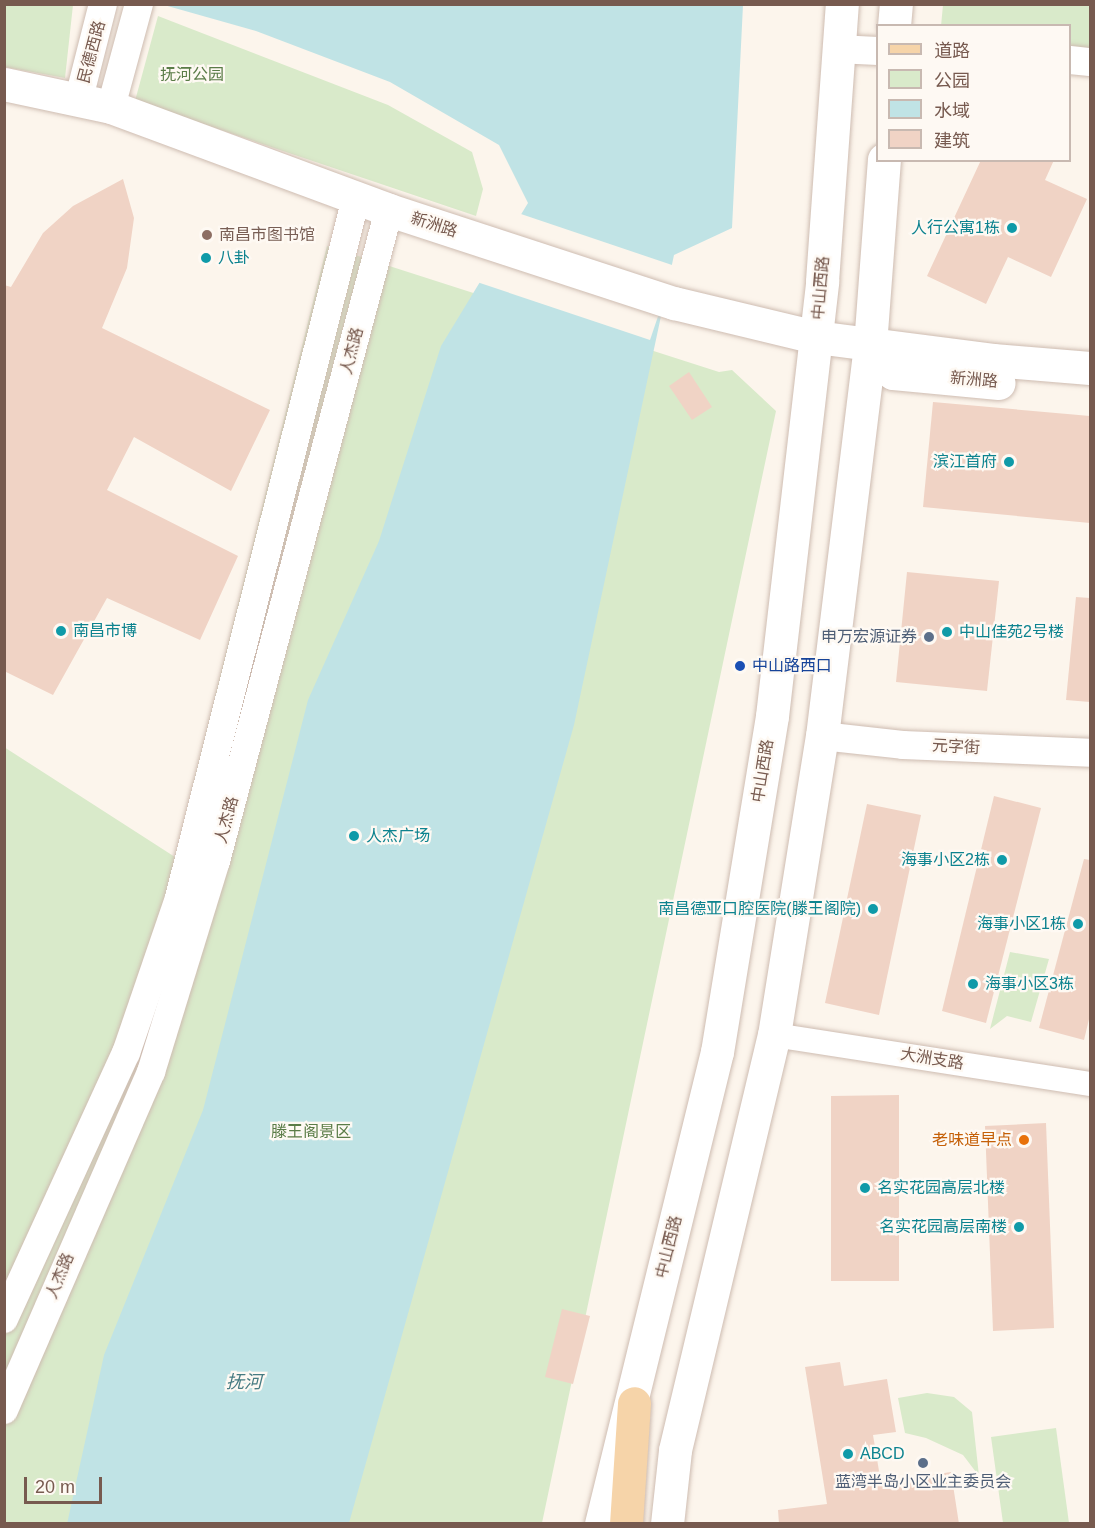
<!DOCTYPE html>
<html>
<head>
<meta charset="utf-8">
<style>
	body { margin:0 }
	#map { position:relative; width:1095px; height:1528px; overflow:hidden; background:#fcf5ec; font-family:Helvetica,"Noto Sans SC",sans-serif }
	div>[style] { position:absolute }
	.green>* { inset:0; background:#d9eaca }
	.water>* { inset:0; background:#c0e3e5 }
	.pier>* { inset:0; background:#fcf5ec }
	.building>* { inset:0; background:#f0d3c5 }
	.roads { filter:drop-shadow(0 0 2px #cebcb1) drop-shadow(0 0 2px #cebcb1) }
	.minor>* { height:24px; margin:-12px; padding:0 12px; transform-origin:12px; border-radius:12px; background:#fff }
	.tertiary>* { height:28px; margin:-14px; padding:0 14px; transform-origin:14px; border-radius:14px; background:#fff }
	.secondary>* { height:33px; margin:-16.5px; padding:0 16.5px; transform-origin:16.5px; border-radius:16.5px; background:#fff }
	.primary>* { height:33px; margin:-16.5px; padding:0 16.5px; transform-origin:16.5px; border-radius:16.5px; background:#f6d4a9 }
	.dots>* { width:16px; height:16px; translate:-50% -50%; box-sizing:border-box; border:3px solid #fef9f3; border-radius:50% }
	span { translate:-50% -50%; white-space:nowrap; text-align:center; line-height:1.15; -webkit-text-stroke:4.5px #fef9f3; paint-order:stroke }
	.street-label { font-size:16px; color:#775a4f }
	.park-label { font-size:16px; color:#5a7c47 }
	.culture-label { font-size:16px; color:#0d838f }
	.right { translate:-100% -50%; text-align:right }
	.left { translate:0 -50%; text-align:left }
	.education-label { font-size:16px; color:#785e54 }
	.service-label { font-size:16px; color:#4e5e75 }
	.transit-label { font-size:16px; color:#164399 }
	.food-label { font-size:16px; color:#c56008 }
	.water-label { font-size:18px; color:#467b82; font-style:italic }
	.frame { position:absolute; inset:0; border:6px solid #775a4f; pointer-events:none }
	.legend { position:absolute; left:876px; top:24px; width:195px; height:138px; box-sizing:border-box; background:#fef9f3; border:2px solid #c8b9b1; margin:0; padding:8px 10px; list-style:none; font-size:18px; color:#775a4f }
	.legend li { display:flex; align-items:center; gap:12px; height:30px }
	.legend b { width:30px; border:2px solid #c8b9b1 }
	.scale { position:absolute; left:24px; top:1477px; width:78px; height:27px; box-sizing:border-box; border:3px solid #775a4f; border-top:0; padding-left:8px; font-size:18px; line-height:21px; white-space:nowrap; color:#775a4f; -webkit-text-stroke:4px #fef9f3; paint-order:stroke }
</style>
</head>
<body>
<div id="map">
	<div class="green">
		<i style="clip-path:polygon(4px 5px,73px 5px,65px 78px,5px 67px)"></i>
		<i style="clip-path:polygon(943px 5px,1090px 5px,1090px 48px,1070px 46px,1070px 26px,941px 26px)"></i>
		<i style="clip-path:polygon(158px 16px,388px 105px,472px 152px,483px 189px,476px 216px,135px 101px)"></i>
		<i style="clip-path:polygon(327px 246px,719px 372px,732px 370px,776px 411px,542px 1523px,5px 1523px,4px 747px,175px 857px)"></i>
		<i style="clip-path:polygon(1010px 952px,1049px 959px,1031px 1022px,1007px 1016px,990px 1029px)"></i>
		<i style="clip-path:polygon(927px 1393px,954px 1397px,972px 1412px,979px 1476px,963px 1455px,926px 1438px,905px 1433px,898px 1398px)"></i>
		<i style="clip-path:polygon(1056px 1428px,1069px 1523px,1003px 1523px,991px 1437px)"></i>
	</div>
	<div class="water">
		<i style="clip-path:polygon(164px 5px,743px 5px,732px 228px,674px 255px,574px 725px,349px 1523px,67px 1524px,104px 1355px,203px 1110px,308px 700px,379px 541px,441px 346px,528px 203px,499px 145px,390px 82px,256px 31px)"></i>
	</div>
	<div class="pier">
		<i style="clip-path:polygon(518px 213px,675px 266px,650px 340px,477px 282px)"></i>
	</div>
	<div class="building">
		<i style="clip-path:polygon(981px 160px,1054px 160px,1045px 180px,1087px 199px,1051px 277px,1008px 257px,986px 304px,927px 276px)"></i>
		<i style="clip-path:polygon(123px 179px,134px 218px,127px 268px,102px 328px,270px 410px,231px 491px,134px 437px,107px 490px,238px 556px,200px 640px,107px 598px,53px 695px,4px 671px,4px 285px,11px 287px,43px 233px,73px 206px)"></i>
		<i style="clip-path:polygon(689px 372px,712px 407px,692px 420px,669px 386px)"></i>
		<i style="clip-path:polygon(933px 402px,1090px 416px,1090px 523px,923px 507px)"></i>
		<i style="clip-path:polygon(907px 572px,999px 581px,987px 691px,896px 682px)"></i>
		<i style="clip-path:polygon(1076px 597px,1090px 598px,1090px 702px,1066px 700px)"></i>
		<i style="clip-path:polygon(994px 796px,1041px 808px,986px 1023px,942px 1011px)"></i>
		<i style="clip-path:polygon(867px 804px,921px 815px,879px 1015px,825px 1003px)"></i>
		<i style="clip-path:polygon(1084px 859px,1090px 860px,1090px 1015px,1084px 1040px,1039px 1028px)"></i>
		<i style="clip-path:polygon(899px 1095px,899px 1281px,831px 1281px,831px 1096px)"></i>
		<i style="clip-path:polygon(1046px 1123px,1054px 1328px,993px 1331px,985px 1126px)"></i>
		<i style="clip-path:polygon(562px 1309px,590px 1316px,573px 1384px,545px 1377px)"></i>
		<i style="clip-path:polygon(840px 1362px,844px 1386px,887px 1379px,896px 1432px,873px 1435px,881px 1483px,951px 1472px,959px 1524px,779px 1524px,778px 1510px,827px 1504px,805px 1367px)"></i>
	</div>
	<div class="roads">
		<div class="minor">
			<i style="left:774px;top:1035px;width:320px;rotate:8.8deg"></i>
		</div>
		<div class="tertiary">
			<i style="left:837px;top:49px;width:41px;rotate:2.8deg"></i>
			<i style="left:1070px;top:60px;width:20px;rotate:6deg"></i>
			<i style="left:79px;top:98px;width:97px;rotate:-75.7deg"></i>
			<i style="left:111px;top:107px;width:107px;rotate:-74.8deg"></i>
			<i style="left:822px;top:736px;width:81px;rotate:6.3deg"></i>
			<i style="left:903px;top:745px;width:187px;rotate:2.4deg"></i>
			<i style="left:4px;top:1319px;width:293px;rotate:-65.4deg"></i>
			<i style="left:126px;top:1053px;width:164px;rotate:-71.1deg"></i>
			<i style="left:179px;top:898px;width:722px;rotate:-75.81deg"></i>
			<i style="left:4px;top:1410px;width:369px;rotate:-66.5deg"></i>
			<i style="left:151px;top:1072px;width:221px;rotate:-72.9deg"></i>
			<i style="left:216px;top:861px;width:674px;rotate:-75.12deg"></i>
		</div>
		<div class="secondary">
			<i style="left:894px;top:26px;width:22px;rotate:-85deg"></i>
			<i style="left:4px;top:84px;width:109px;rotate:12.1deg"></i>
			<i style="left:111px;top:107px;width:296px;rotate:20.3deg"></i>
			<i style="left:389px;top:210px;width:300px;rotate:18.1deg"></i>
			<i style="left:674px;top:303px;width:146px;rotate:13.5deg"></i>
			<i style="left:816px;top:337px;width:178px;rotate:7.4deg"></i>
			<i style="left:993px;top:360px;width:97px;rotate:4.7deg"></i>
			<i style="left:870px;top:345px;width:36px;rotate:51deg"></i>
			<i style="left:893px;top:373px;width:106px;rotate:5.4deg"></i>
			<i style="left:601px;top:1524px;width:486px;rotate:-76.2deg"></i>
			<i style="left:717px;top:1052px;width:340px;rotate:-80.7deg"></i>
			<i style="left:772px;top:716px;width:438px;rotate:-83.4deg"></i>
			<i style="left:822px;top:281px;width:278px;rotate:-85.9deg"></i>
			<i style="left:667px;top:1524px;width:74px;rotate:-83.8deg"></i>
			<i style="left:675px;top:1450px;width:427px;rotate:-76.6deg"></i>
			<i style="left:774px;top:1035px;width:303px;rotate:-80.9deg"></i>
			<i style="left:822px;top:736px;width:394px;rotate:-83deg"></i>
			<i style="left:870px;top:345px;width:186px;rotate:-85.7deg"></i>
		</div>
		<div class="primary">
			<i style="left:626px;top:1524px;width:121px;rotate:-86.2deg"></i>
		</div>
	</div>
	<div class="dots">
		<i style="left:1012px;top:228px;background:#0f9aa8"></i>
		<i style="left:207px;top:235px;background:#8d6e63"></i>
		<i style="left:206px;top:258px;background:#0f9aa8"></i>
		<i style="left:1009px;top:462px;background:#0f9aa8"></i>
		<i style="left:61px;top:631px;background:#0f9aa8"></i>
		<i style="left:947px;top:632px;background:#0f9aa8"></i>
		<i style="left:929px;top:637px;background:#5c6f8a"></i>
		<i style="left:740px;top:666px;background:#1a4fb4"></i>
		<i style="left:354px;top:836px;background:#0f9aa8"></i>
		<i style="left:1002px;top:860px;background:#0f9aa8"></i>
		<i style="left:873px;top:909px;background:#0f9aa8"></i>
		<i style="left:1078px;top:924px;background:#0f9aa8"></i>
		<i style="left:973px;top:984px;background:#0f9aa8"></i>
		<i style="left:1024px;top:1140px;background:#e8710a"></i>
		<i style="left:865px;top:1188px;background:#0f9aa8"></i>
		<i style="left:1019px;top:1227px;background:#0f9aa8"></i>
		<i style="left:848px;top:1454px;background:#0f9aa8"></i>
		<i style="left:923px;top:1463px;background:#5c6f8a"></i>
	</div>
	<div class="street-label">
		<span style="left:92px;top:52px;rotate:-75deg">民德西路</span>
		<span style="left:434px;top:225px;rotate:18deg">新洲路</span>
		<span style="left:821px;top:288px;rotate:-85deg">中山西路</span>
		<span style="left:352px;top:351px;rotate:-75deg">人杰路</span>
		<span style="left:974px;top:380px;rotate:5deg">新洲路</span>
		<span style="left:956px;top:747px;rotate:3deg">元字街</span>
		<span style="left:763px;top:771px;rotate:-81deg">中山西路</span>
		<span style="left:227px;top:820px;rotate:-75deg">人杰路</span>
		<span style="left:932px;top:1059px;rotate:9deg">大洲支路</span>
		<span style="left:669px;top:1247px;rotate:-76deg">中山西路</span>
		<span style="left:60px;top:1276px;rotate:-67deg">人杰路</span>
	</div>
	<div class="park-label">
		<span style="left:192px;top:75px">抚河公园</span>
		<span style="left:311px;top:1132px">滕王阁景区</span>
	</div>
	<div class="culture-label">
		<span class="right" style="left:1000px;top:228px">人行公寓1栋</span>
		<span class="left" style="left:218px;top:258px">八卦</span>
		<span class="right" style="left:997px;top:462px">滨江首府</span>
		<span class="left" style="left:73px;top:631px">南昌市博</span>
		<span class="left" style="left:959px;top:632px">中山佳苑2号楼</span>
		<span class="left" style="left:366px;top:836px">人杰广场</span>
		<span class="right" style="left:990px;top:860px">海事小区2栋</span>
		<span class="right" style="left:861px;top:909px">南昌德亚口腔医院(滕王阁院)</span>
		<span class="right" style="left:1066px;top:924px">海事小区1栋</span>
		<span class="left" style="left:985px;top:984px">海事小区3栋</span>
		<span class="left" style="left:877px;top:1188px">名实花园高层北楼</span>
		<span class="right" style="left:1007px;top:1227px">名实花园高层南楼</span>
		<span class="left" style="left:860px;top:1454px">ABCD</span>
	</div>
	<div class="education-label">
		<span class="left" style="left:219px;top:235px">南昌市图书馆</span>
	</div>
	<div class="service-label">
		<span class="right" style="left:917px;top:637px">申万宏源证券</span>
		<span style="left:923px;top:1482px">蓝湾半岛小区业主委员会</span>
	</div>
	<div class="transit-label">
		<span class="left" style="left:752px;top:666px">中山路西口</span>
	</div>
	<div class="food-label">
		<span class="right" style="left:1012px;top:1140px">老味道早点</span>
	</div>
	<div class="water-label">
		<span style="left:244px;top:1382px">抚河</span>
	</div>
	<div class="frame"></div>
	<ul class="legend">
	<li><b style="height:8px;background:#f6d4a9"></b>道路</li>
	<li><b style="height:16px;background:#d9eaca"></b>公园</li>
	<li><b style="height:16px;background:#c0e3e5"></b>水域</li>
	<li><b style="height:16px;background:#f0d3c5"></b>建筑</li>
	</ul>
	<div class="scale">20 m</div>
</div>
</body>
</html>
